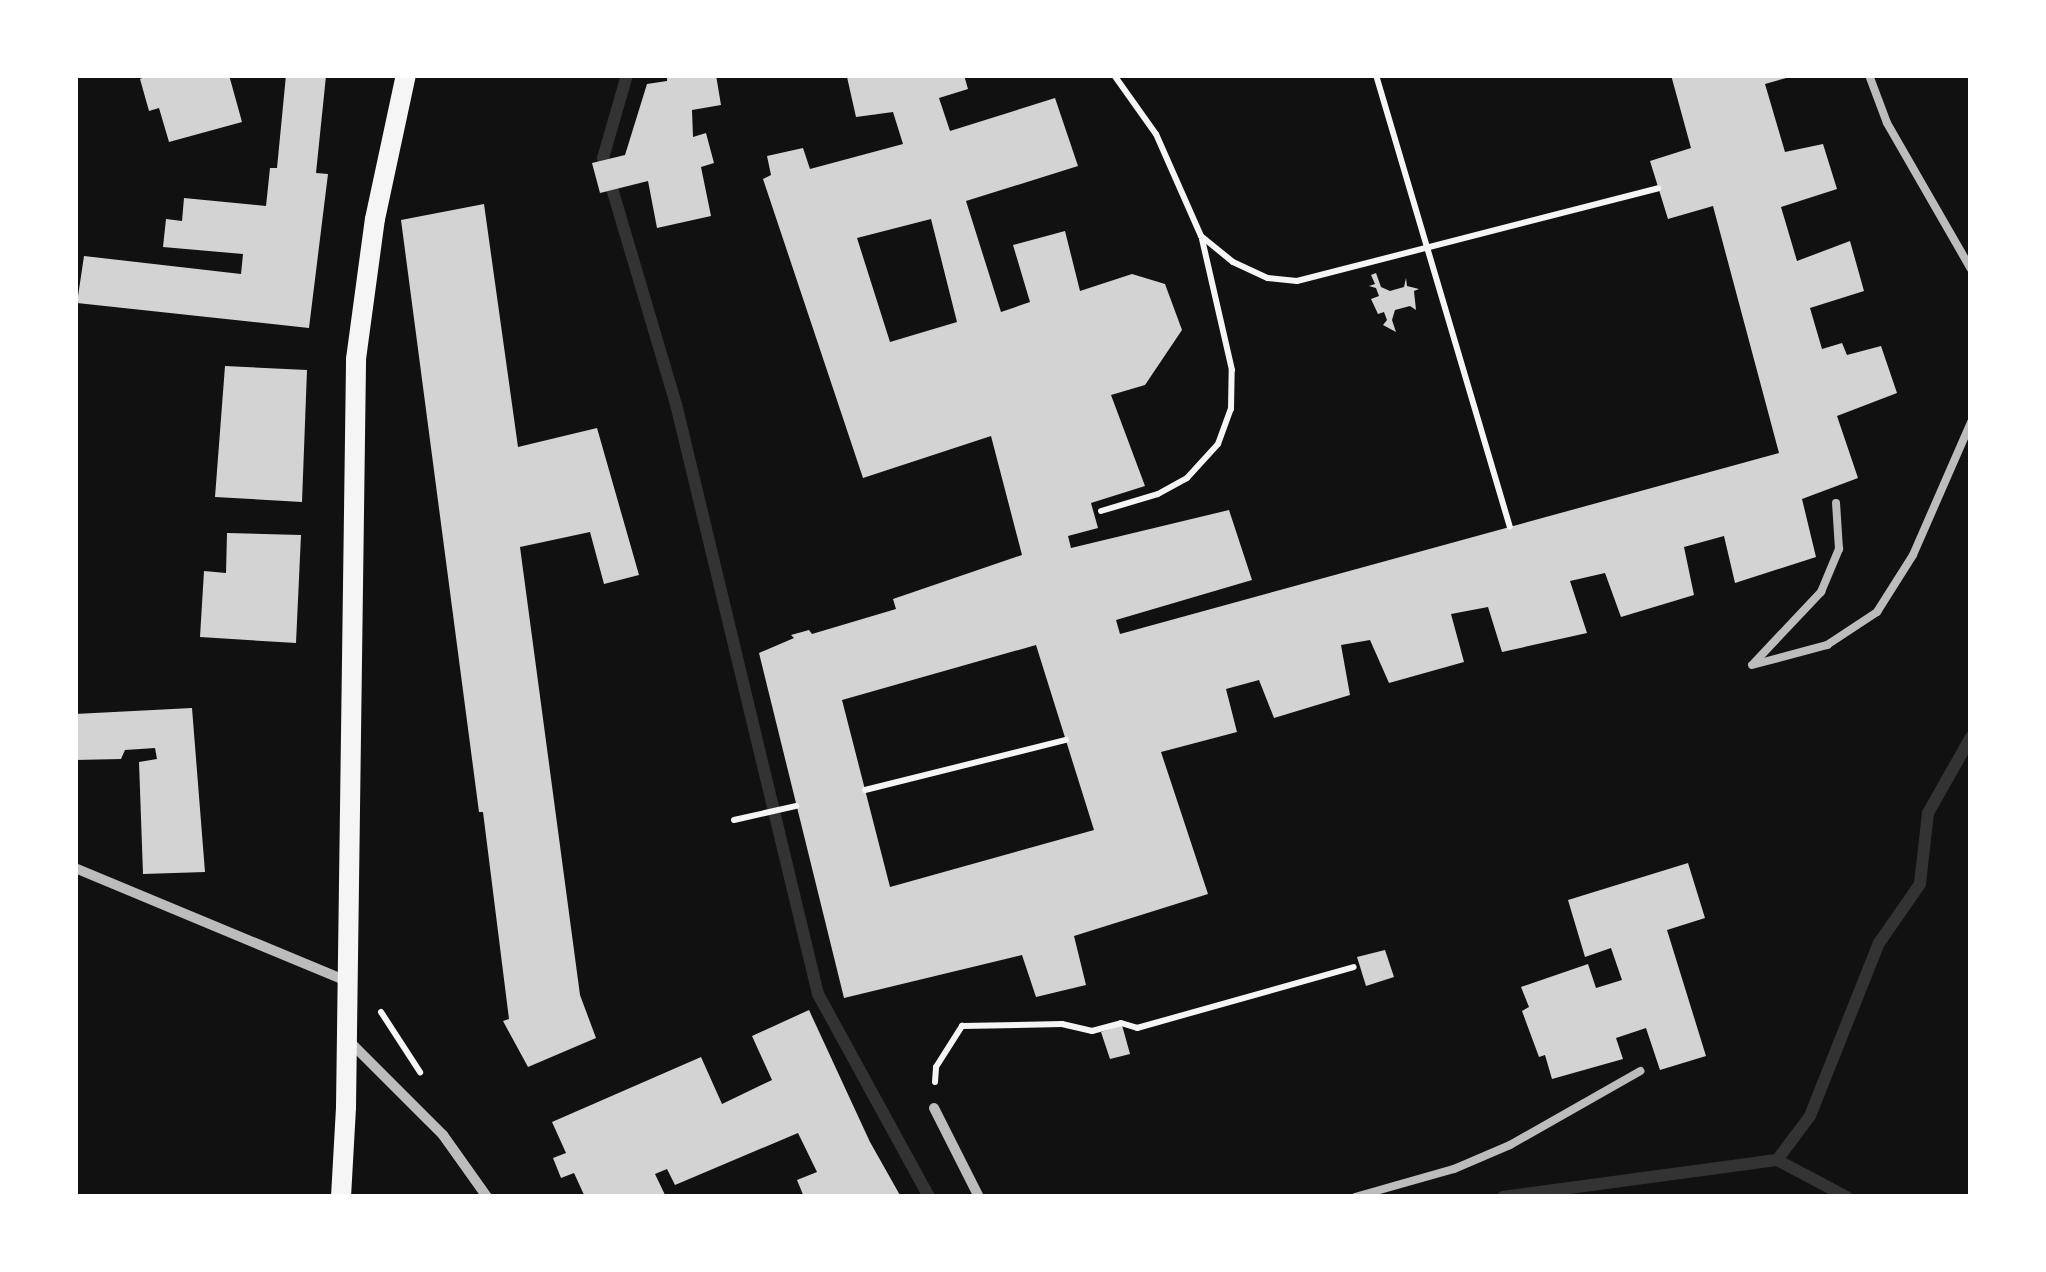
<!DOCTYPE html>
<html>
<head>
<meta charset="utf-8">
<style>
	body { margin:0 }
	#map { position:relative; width:2046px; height:1272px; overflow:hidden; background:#111; font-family:Barlow,sans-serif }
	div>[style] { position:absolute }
	.stream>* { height:12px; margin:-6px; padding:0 6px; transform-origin:6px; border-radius:6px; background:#333 }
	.building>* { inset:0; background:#d3d3d3 }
	.path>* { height:6px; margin:-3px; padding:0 3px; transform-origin:3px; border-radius:3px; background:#f5f5f5 }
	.service>* { height:8px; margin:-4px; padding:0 4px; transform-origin:4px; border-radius:4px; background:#bcbcbc }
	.minor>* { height:10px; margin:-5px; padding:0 5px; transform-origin:5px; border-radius:5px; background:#bcbcbc }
	.secondary>* { height:20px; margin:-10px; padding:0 10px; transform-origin:10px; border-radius:10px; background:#f5f5f5 }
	span { translate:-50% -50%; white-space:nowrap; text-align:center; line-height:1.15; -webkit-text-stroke:10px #fff; paint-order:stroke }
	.frame { position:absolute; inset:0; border:78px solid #fff; pointer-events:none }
</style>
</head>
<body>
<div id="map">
	<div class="stream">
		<i style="left:627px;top:75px;width:86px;rotate:106.1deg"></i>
		<i style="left:603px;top:158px;width:257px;rotate:73.5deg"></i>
		<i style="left:676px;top:404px;width:607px;rotate:76.47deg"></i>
		<i style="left:818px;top:994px;width:231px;rotate:61.3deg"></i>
		<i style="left:1777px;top:1160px;width:55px;rotate:-53.1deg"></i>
		<i style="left:1810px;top:1116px;width:186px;rotate:-68.3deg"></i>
		<i style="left:1879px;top:943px;width:72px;rotate:-55.2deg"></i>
		<i style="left:1920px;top:884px;width:71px;rotate:-83.6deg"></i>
		<i style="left:1928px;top:813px;width:87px;rotate:-60.5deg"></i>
		<i style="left:1503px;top:1197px;width:276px;rotate:-7.7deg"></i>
		<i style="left:1777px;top:1160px;width:79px;rotate:27.9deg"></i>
	</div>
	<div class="building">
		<i style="clip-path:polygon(149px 75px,229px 75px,242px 122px,169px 142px,159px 108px,149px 111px,140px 79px)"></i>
		<i style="clip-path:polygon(286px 75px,326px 76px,316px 173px,328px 174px,309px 328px,77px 303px,84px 256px,241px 274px,243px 254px,163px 247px,166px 219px,182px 221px,184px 198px,266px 206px,270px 168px,277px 168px)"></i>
		<i style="clip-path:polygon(667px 75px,716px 75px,721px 105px,692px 110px,693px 137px,706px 133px,714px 163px,701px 167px,711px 216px,657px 228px,648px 181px,600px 193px,592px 163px,625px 155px,647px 84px,667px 81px)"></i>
		<i style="clip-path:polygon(evenodd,855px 75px,964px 75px,968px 89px,939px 98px,950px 131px,1055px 98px,1078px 166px,966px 201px,1001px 312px,1030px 302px,1013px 245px,1065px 231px,1080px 291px,1132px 274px,1165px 284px,1182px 330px,1145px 385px,1111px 395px,1145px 486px,1091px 503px,1098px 528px,1068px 536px,1071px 548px,1229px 510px,1252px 580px,1116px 620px,1120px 634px,1779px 453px,1713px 206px,1668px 219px,1650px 161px,1691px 148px,1671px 75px,1797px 75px,1765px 84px,1785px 152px,1823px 144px,1837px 189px,1781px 207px,1797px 261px,1850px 241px,1864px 291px,1810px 308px,1822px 349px,1842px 343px,1847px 355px,1881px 346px,1897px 393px,1837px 416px,1858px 478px,1802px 499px,1816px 557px,1735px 583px,1724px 536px,1684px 547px,1694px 595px,1621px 617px,1605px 573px,1570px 581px,1587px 633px,1502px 652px,1488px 607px,1451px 614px,1464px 662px,1389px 683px,1370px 640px,1341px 645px,1350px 695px,1274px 718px,1259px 680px,1226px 689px,1237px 732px,1161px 752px,1208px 894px,1074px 936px,1086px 985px,1036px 997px,1022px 955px,844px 998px,759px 653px,794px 638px,791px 635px,809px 630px,812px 634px,896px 609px,893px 599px,1022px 555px,991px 436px,863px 478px,763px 179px,771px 175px,767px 156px,803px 148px,810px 169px,903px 144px,893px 112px,856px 117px,847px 77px,855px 75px,931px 219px,957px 322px,890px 342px,857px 238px,931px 219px,855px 75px,1036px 645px,1094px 830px,890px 887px,842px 700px,1036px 645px)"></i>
		<i style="clip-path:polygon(484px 204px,518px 447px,597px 428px,639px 575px,604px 584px,590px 532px,520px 547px,580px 995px,596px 1038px,528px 1067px,503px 1021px,509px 1019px,483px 812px,479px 812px,401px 220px)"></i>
		<i style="clip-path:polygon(1376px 273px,1381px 287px,1390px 291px,1404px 287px,1406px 278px,1407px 286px,1419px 289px,1414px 291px,1416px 310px,1410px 306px,1395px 310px,1392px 320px,1396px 332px,1383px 325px,1387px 320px,1384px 312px,1378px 314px,1371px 299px,1379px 296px,1376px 288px,1369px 286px,1375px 284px,1371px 275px)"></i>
		<i style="clip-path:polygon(225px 366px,307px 370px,302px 502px,215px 497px)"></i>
		<i style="clip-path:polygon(227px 533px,301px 535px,296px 643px,200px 637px,204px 571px,226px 573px)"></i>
		<i style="clip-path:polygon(192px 708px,205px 872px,143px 874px,139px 762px,157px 759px,155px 748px,125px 750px,121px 759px,75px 760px,75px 714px)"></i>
		<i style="clip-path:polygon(1688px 863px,1705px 918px,1667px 930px,1706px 1056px,1660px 1070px,1646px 1028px,1616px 1038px,1623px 1059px,1552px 1079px,1545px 1055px,1539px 1057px,1522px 1011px,1529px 1007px,1521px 987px,1588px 964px,1596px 988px,1622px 980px,1611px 948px,1585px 957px,1568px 900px)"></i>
		<i style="clip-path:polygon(1385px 950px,1394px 977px,1366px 986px,1357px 957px)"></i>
		<i style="clip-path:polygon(809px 1010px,870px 1142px,901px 1197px,804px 1197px,797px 1180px,817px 1172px,798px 1133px,675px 1185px,667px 1169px,655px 1174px,666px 1197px,585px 1197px,574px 1173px,561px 1178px,553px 1158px,566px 1153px,552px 1122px,701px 1057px,722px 1104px,772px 1080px,752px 1036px)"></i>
		<i style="clip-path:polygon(1122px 1025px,1130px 1054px,1110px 1059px,1101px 1032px)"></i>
	</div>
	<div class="path">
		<i style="left:1114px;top:75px;width:72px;rotate:54.6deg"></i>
		<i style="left:1156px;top:134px;width:111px;rotate:66.2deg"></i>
		<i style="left:1201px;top:236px;width:41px;rotate:39.1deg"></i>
		<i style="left:1233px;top:262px;width:38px;rotate:25deg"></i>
		<i style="left:1268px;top:278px;width:29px;rotate:6deg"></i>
		<i style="left:1297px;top:281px;width:373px;rotate:-14.4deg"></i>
		<i style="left:1376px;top:75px;width:471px;rotate:73.5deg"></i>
		<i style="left:1101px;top:511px;width:59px;rotate:-16.6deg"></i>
		<i style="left:1158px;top:494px;width:33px;rotate:-29deg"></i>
		<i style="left:1187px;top:478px;width:46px;rotate:-47.6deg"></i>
		<i style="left:1218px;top:444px;width:37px;rotate:-70deg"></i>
		<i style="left:1231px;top:409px;width:39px;rotate:-89deg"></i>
		<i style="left:1232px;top:370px;width:134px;rotate:-102.9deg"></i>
		<i style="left:865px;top:790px;width:207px;rotate:-14deg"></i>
		<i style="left:734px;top:820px;width:64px;rotate:-12.7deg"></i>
		<i style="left:381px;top:1012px;width:72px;rotate:57deg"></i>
		<i style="left:935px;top:1082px;width:15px;rotate:-86deg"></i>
		<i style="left:936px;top:1067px;width:49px;rotate:-57.6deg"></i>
		<i style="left:962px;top:1026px;width:100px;rotate:-1.1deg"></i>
		<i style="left:1062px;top:1024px;width:31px;rotate:13deg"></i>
		<i style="left:1092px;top:1031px;width:30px;rotate:-15deg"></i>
		<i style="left:1121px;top:1023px;width:17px;rotate:17deg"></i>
		<i style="left:1137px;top:1028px;width:225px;rotate:-15.7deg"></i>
	</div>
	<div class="service">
		<i style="left:1869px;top:75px;width:51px;rotate:69.4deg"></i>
		<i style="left:1887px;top:123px;width:168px;rotate:60.1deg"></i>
		<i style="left:1754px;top:663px;width:98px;rotate:-46.7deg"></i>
		<i style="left:1821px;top:592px;width:47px;rotate:-67.3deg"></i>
		<i style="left:1839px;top:549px;width:46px;rotate:-93.7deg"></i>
		<i style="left:1752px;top:665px;width:78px;rotate:-14.9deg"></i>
		<i style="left:1827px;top:645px;width:60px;rotate:-33.4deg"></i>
		<i style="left:1877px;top:612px;width:67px;rotate:-57.7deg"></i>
		<i style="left:1913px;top:555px;width:145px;rotate:-66.4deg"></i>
		<i style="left:1355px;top:1197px;width:103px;rotate:-15.8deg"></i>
		<i style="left:1454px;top:1169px;width:61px;rotate:-23.2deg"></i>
		<i style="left:1510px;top:1145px;width:150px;rotate:-29.6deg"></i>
	</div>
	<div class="minor">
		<i style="left:75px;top:868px;width:294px;rotate:22.6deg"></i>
		<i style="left:349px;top:1041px;width:133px;rotate:45deg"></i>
		<i style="left:443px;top:1135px;width:76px;rotate:54.6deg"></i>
		<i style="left:934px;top:1108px;width:100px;rotate:63.2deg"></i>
	</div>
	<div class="secondary">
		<i style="left:341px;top:1197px;width:90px;rotate:-86.8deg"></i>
		<i style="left:346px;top:1107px;width:748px;rotate:-89.23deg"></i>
		<i style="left:356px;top:359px;width:141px;rotate:-82.3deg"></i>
		<i style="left:375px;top:219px;width:147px;rotate:-77.9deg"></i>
	</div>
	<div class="frame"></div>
</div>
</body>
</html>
